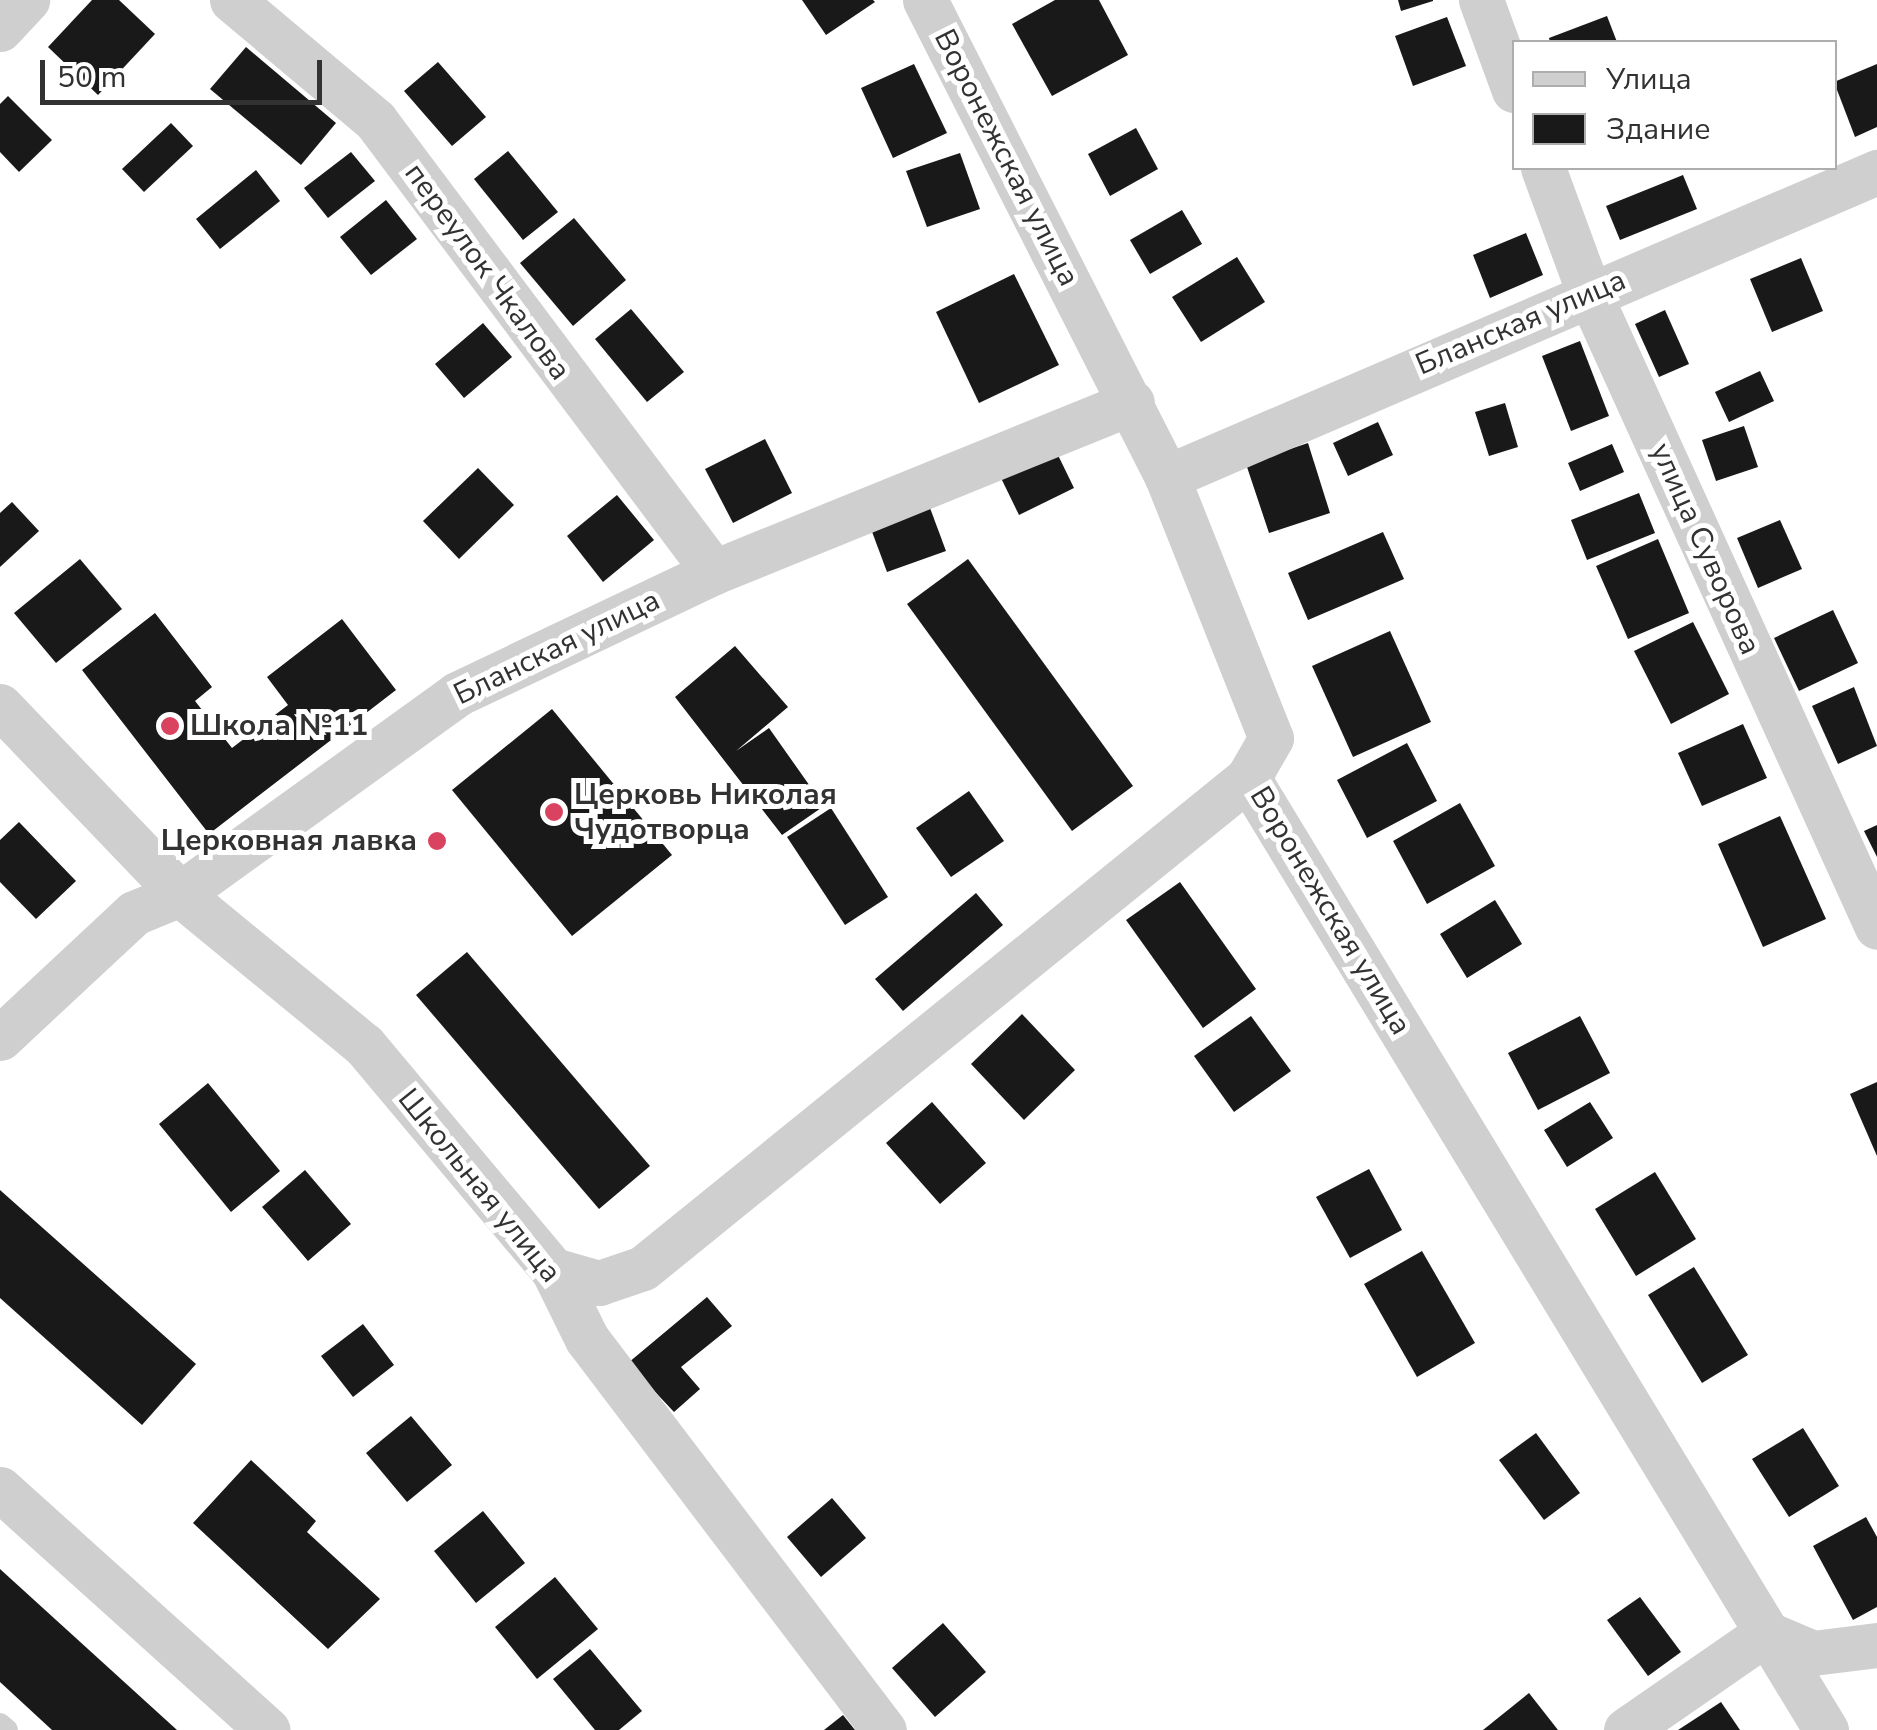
<!DOCTYPE html>
<html>
<head>
<meta charset="utf-8">
<style>
	body { margin:0 }
	#map { position:relative; width:1877px; height:1730px; overflow:hidden; background:#fff; font-family:"Nunito Sans",sans-serif }
	div>[style] { position:absolute }
	.building>* { inset:0; background:#191919 }
	.service>* { height:22px; margin:-11px; padding:0 11px; transform-origin:11px; border-radius:11px; background:#cfcfcf }
	.minor>* { height:45px; margin:-22.5px; padding:0 22.5px; transform-origin:22.5px; border-radius:22.5px; background:#cfcfcf }
	.dots>* { width:28px; height:28px; translate:-50% -50%; box-sizing:border-box; border:5px solid #fff; border-radius:50% }
	span { translate:-50% -50%; white-space:nowrap; text-align:center; line-height:1.15; -webkit-text-stroke:10px #fff; paint-order:stroke }
	.street-label { font-size:30px; color:#323232 }
	.poi-label { font-size:30px; color:#323232; font-weight:700 }
	.left { translate:0 -50%; text-align:left }
	.right { translate:-100% -50%; text-align:right }
	.legend { position:absolute; left:1512px; top:40px; width:325px; height:130px; box-sizing:border-box; background:#fff; border:2px solid #adadad; margin:0; padding:12px 18px; list-style:none; font-size:30px; color:#323232 }
	.legend li { display:flex; align-items:center; gap:20px; height:50px }
	.legend b { width:50px; border:2px solid #adadad }
	.scale { position:absolute; left:40px; top:60px; width:282px; height:45px; box-sizing:border-box; border:5px solid #323232; border-top:0; padding-left:12px; font-size:30px; line-height:35px; white-space:nowrap; color:#323232; -webkit-text-stroke:8px #fff; paint-order:stroke }
</style>
</head>
<body>
<div id="map">
	<div class="building">
		<i style="clip-path:polygon(92px 0,119px 0,155px 34px,98px 95px,48px 47px)"></i>
		<i style="clip-path:polygon(802px 0,873px 0,875px 2px,826px 35px)"></i>
		<i style="clip-path:polygon(1055px 0,1099px 0,1128px 55px,1052px 96px,1012px 24px)"></i>
		<i style="clip-path:polygon(1398px 0,1433px 0,1433px 1px,1401px 11px)"></i>
		<i style="clip-path:polygon(1607px 16px,1617px 42px,1550px 42px,1549px 38px)"></i>
		<i style="clip-path:polygon(1447px 17px,1466px 66px,1413px 86px,1395px 36px)"></i>
		<i style="clip-path:polygon(246px 47px,336px 123px,301px 165px,210px 89px)"></i>
		<i style="clip-path:polygon(438px 62px,486px 117px,452px 146px,404px 91px)"></i>
		<i style="clip-path:polygon(914px 64px,947px 133px,893px 158px,861px 88px)"></i>
		<i style="clip-path:polygon(1877px 64px,1877px 127px,1855px 137px,1834px 82px)"></i>
		<i style="clip-path:polygon(8px 96px,52px 140px,19px 172px,0 152px,0 104px)"></i>
		<i style="clip-path:polygon(171px 123px,193px 146px,144px 192px,122px 169px)"></i>
		<i style="clip-path:polygon(1136px 128px,1158px 169px,1110px 196px,1088px 154px)"></i>
		<i style="clip-path:polygon(508px 151px,558px 212px,523px 240px,474px 179px)"></i>
		<i style="clip-path:polygon(351px 152px,375px 181px,328px 218px,304px 188px)"></i>
		<i style="clip-path:polygon(960px 153px,980px 209px,927px 227px,906px 171px)"></i>
		<i style="clip-path:polygon(256px 170px,280px 201px,220px 249px,196px 219px)"></i>
		<i style="clip-path:polygon(1683px 175px,1697px 209px,1620px 240px,1606px 206px)"></i>
		<i style="clip-path:polygon(386px 200px,417px 239px,371px 275px,340px 237px)"></i>
		<i style="clip-path:polygon(1182px 210px,1202px 244px,1150px 274px,1130px 240px)"></i>
		<i style="clip-path:polygon(574px 218px,626px 280px,573px 326px,520px 263px)"></i>
		<i style="clip-path:polygon(1526px 233px,1543px 275px,1490px 298px,1473px 255px)"></i>
		<i style="clip-path:polygon(1237px 257px,1265px 302px,1201px 342px,1172px 297px)"></i>
		<i style="clip-path:polygon(1801px 258px,1823px 311px,1772px 332px,1750px 279px)"></i>
		<i style="clip-path:polygon(1014px 274px,1059px 365px,979px 403px,936px 312px)"></i>
		<i style="clip-path:polygon(631px 309px,684px 372px,647px 402px,595px 339px)"></i>
		<i style="clip-path:polygon(1665px 310px,1689px 364px,1659px 377px,1635px 324px)"></i>
		<i style="clip-path:polygon(483px 323px,512px 357px,464px 398px,435px 364px)"></i>
		<i style="clip-path:polygon(1580px 341px,1609px 416px,1571px 431px,1542px 356px)"></i>
		<i style="clip-path:polygon(1760px 371px,1774px 401px,1729px 422px,1715px 392px)"></i>
		<i style="clip-path:polygon(1505px 403px,1518px 447px,1489px 456px,1475px 412px)"></i>
		<i style="clip-path:polygon(1378px 422px,1393px 455px,1348px 476px,1333px 443px)"></i>
		<i style="clip-path:polygon(1744px 426px,1758px 467px,1716px 481px,1702px 440px)"></i>
		<i style="clip-path:polygon(765px 439px,792px 493px,733px 523px,705px 469px)"></i>
		<i style="clip-path:polygon(1308px 443px,1330px 513px,1269px 533px,1246px 464px)"></i>
		<i style="clip-path:polygon(1612px 444px,1624px 472px,1580px 491px,1568px 463px)"></i>
		<i style="clip-path:polygon(1056px 451px,1074px 488px,1019px 515px,1001px 478px)"></i>
		<i style="clip-path:polygon(478px 468px,514px 505px,459px 559px,423px 521px)"></i>
		<i style="clip-path:polygon(1639px 493px,1655px 533px,1587px 560px,1571px 520px)"></i>
		<i style="clip-path:polygon(617px 495px,654px 540px,603px 582px,567px 536px)"></i>
		<i style="clip-path:polygon(12px 502px,39px 531px,0 567px,0 513px)"></i>
		<i style="clip-path:polygon(930px 508px,946px 551px,887px 572px,871px 529px)"></i>
		<i style="clip-path:polygon(1780px 520px,1802px 569px,1758px 588px,1737px 538px)"></i>
		<i style="clip-path:polygon(1383px 532px,1404px 579px,1308px 620px,1288px 573px)"></i>
		<i style="clip-path:polygon(1658px 539px,1689px 613px,1628px 639px,1596px 566px)"></i>
		<i style="clip-path:polygon(80px 559px,122px 609px,56px 663px,14px 613px)"></i>
		<i style="clip-path:polygon(968px 559px,1133px 786px,1072px 831px,907px 604px)"></i>
		<i style="clip-path:polygon(1833px 610px,1858px 663px,1799px 691px,1774px 638px)"></i>
		<i style="clip-path:polygon(155px 613px,212px 687px,195px 701px,232px 748px,288px 705px,267px 677px,342px 619px,396px 690px,209px 834px,82px 670px)"></i>
		<i style="clip-path:polygon(1693px 622px,1729px 694px,1671px 724px,1634px 651px)"></i>
		<i style="clip-path:polygon(1390px 631px,1431px 722px,1353px 757px,1312px 666px)"></i>
		<i style="clip-path:polygon(735px 646px,788px 707px,736px 751px,769px 728px,824px 806px,782px 835px,675px 697px)"></i>
		<i style="clip-path:polygon(1854px 687px,1877px 746px,1838px 764px,1812px 706px)"></i>
		<i style="clip-path:polygon(552px 709px,672px 855px,572px 936px,452px 790px)"></i>
		<i style="clip-path:polygon(1743px 724px,1767px 778px,1702px 806px,1678px 753px)"></i>
		<i style="clip-path:polygon(1407px 743px,1437px 801px,1367px 838px,1337px 780px)"></i>
		<i style="clip-path:polygon(969px 791px,1004px 841px,951px 877px,916px 828px)"></i>
		<i style="clip-path:polygon(1460px 803px,1495px 866px,1427px 904px,1393px 841px)"></i>
		<i style="clip-path:polygon(831px 808px,888px 897px,845px 925px,787px 837px)"></i>
		<i style="clip-path:polygon(1780px 816px,1826px 919px,1763px 947px,1718px 844px)"></i>
		<i style="clip-path:polygon(19px 822px,76px 881px,36px 919px,0 882px,0 840px)"></i>
		<i style="clip-path:polygon(1877px 825px,1877px 857px,1864px 831px)"></i>
		<i style="clip-path:polygon(1180px 882px,1256px 989px,1203px 1028px,1126px 920px)"></i>
		<i style="clip-path:polygon(976px 893px,1003px 925px,903px 1011px,875px 979px)"></i>
		<i style="clip-path:polygon(1495px 900px,1522px 944px,1467px 978px,1440px 934px)"></i>
		<i style="clip-path:polygon(467px 952px,650px 1166px,599px 1209px,416px 995px)"></i>
		<i style="clip-path:polygon(1022px 1014px,1075px 1070px,1024px 1120px,971px 1064px)"></i>
		<i style="clip-path:polygon(1251px 1016px,1291px 1071px,1234px 1112px,1194px 1056px)"></i>
		<i style="clip-path:polygon(1580px 1016px,1610px 1073px,1538px 1110px,1508px 1053px)"></i>
		<i style="clip-path:polygon(1877px 1082px,1877px 1156px,1850px 1094px)"></i>
		<i style="clip-path:polygon(208px 1083px,280px 1171px,231px 1212px,159px 1124px)"></i>
		<i style="clip-path:polygon(932px 1102px,986px 1163px,940px 1204px,886px 1143px)"></i>
		<i style="clip-path:polygon(1590px 1102px,1613px 1138px,1567px 1167px,1544px 1130px)"></i>
		<i style="clip-path:polygon(1369px 1169px,1402px 1230px,1350px 1258px,1316px 1197px)"></i>
		<i style="clip-path:polygon(305px 1170px,351px 1224px,308px 1261px,262px 1207px)"></i>
		<i style="clip-path:polygon(1655px 1172px,1696px 1239px,1636px 1276px,1595px 1209px)"></i>
		<i style="clip-path:polygon(0 1190px,196px 1364px,142px 1425px,0 1298px)"></i>
		<i style="clip-path:polygon(1422px 1251px,1475px 1343px,1417px 1377px,1364px 1284px)"></i>
		<i style="clip-path:polygon(1694px 1267px,1748px 1355px,1702px 1383px,1648px 1295px)"></i>
		<i style="clip-path:polygon(707px 1297px,732px 1326px,681px 1367px,700px 1389px,674px 1412px,628px 1363px)"></i>
		<i style="clip-path:polygon(363px 1324px,394px 1365px,353px 1397px,321px 1356px)"></i>
		<i style="clip-path:polygon(411px 1416px,452px 1465px,407px 1502px,366px 1453px)"></i>
		<i style="clip-path:polygon(1803px 1428px,1839px 1486px,1789px 1517px,1752px 1459px)"></i>
		<i style="clip-path:polygon(1536px 1433px,1580px 1493px,1544px 1520px,1499px 1460px)"></i>
		<i style="clip-path:polygon(251px 1460px,316px 1521px,307px 1532px,380px 1599px,328px 1649px,193px 1523px)"></i>
		<i style="clip-path:polygon(832px 1498px,866px 1538px,821px 1577px,787px 1537px)"></i>
		<i style="clip-path:polygon(483px 1511px,525px 1563px,476px 1603px,434px 1551px)"></i>
		<i style="clip-path:polygon(1866px 1517px,1877px 1537px,1877px 1607px,1853px 1620px,1813px 1546px)"></i>
		<i style="clip-path:polygon(0 1569px,177px 1730px,52px 1730px,0 1682px)"></i>
		<i style="clip-path:polygon(555px 1577px,598px 1629px,537px 1679px,495px 1627px)"></i>
		<i style="clip-path:polygon(1640px 1597px,1681px 1652px,1648px 1676px,1607px 1620px)"></i>
		<i style="clip-path:polygon(943px 1623px,986px 1672px,935px 1717px,892px 1668px)"></i>
		<i style="clip-path:polygon(590px 1649px,642px 1711px,619px 1730px,595px 1730px,553px 1679px)"></i>
		<i style="clip-path:polygon(1529px 1693px,1558px 1730px,1483px 1730px)"></i>
		<i style="clip-path:polygon(1721px 1702px,1740px 1730px,1678px 1730px)"></i>
		<i style="clip-path:polygon(843px 1715px,855px 1730px,824px 1730px)"></i>
	</div>
	<div class="service">
		<i style="left:0;top:1724px;width:9px;rotate:41deg"></i>
	</div>
	<div class="minor">
		<i style="left:232px;top:0;width:187px;rotate:40deg"></i>
		<i style="left:375px;top:120px;width:565px;rotate:53.13deg"></i>
		<i style="left:925px;top:0;width:535px;rotate:63.1deg"></i>
		<i style="left:1167px;top:477px;width:281px;rotate:68.3deg"></i>
		<i style="left:1271px;top:738px;width:46px;rotate:119.9deg"></i>
		<i style="left:1248px;top:778px;width:1114px;rotate:58.74deg"></i>
		<i style="left:1481px;top:0;width:96px;rotate:69.9deg"></i>
		<i style="left:0;top:29px;width:40px;rotate:-47deg"></i>
		<i style="left:1543px;top:168px;width:133px;rotate:69.8deg"></i>
		<i style="left:1589px;top:293px;width:696px;rotate:65.57deg"></i>
		<i style="left:1167px;top:477px;width:773px;rotate:-23.25deg"></i>
		<i style="left:0;top:706px;width:260px;rotate:46.2deg"></i>
		<i style="left:180px;top:894px;width:238px;rotate:39.4deg"></i>
		<i style="left:364px;top:1045px;width:294px;rotate:50deg"></i>
		<i style="left:553px;top:1270px;width:77px;rotate:63.8deg"></i>
		<i style="left:587px;top:1339px;width:491px;rotate:52.8deg"></i>
		<i style="left:0;top:1038px;width:183px;rotate:-43deg"></i>
		<i style="left:134px;top:913px;width:50px;rotate:-22.4deg"></i>
		<i style="left:180px;top:894px;width:342px;rotate:-35.8deg"></i>
		<i style="left:457px;top:694px;width:284px;rotate:-25.4deg"></i>
		<i style="left:714px;top:572px;width:451px;rotate:-22.1deg"></i>
		<i style="left:553px;top:1270px;width:48px;rotate:15.8deg"></i>
		<i style="left:599px;top:1283px;width:46px;rotate:-18.8deg"></i>
		<i style="left:643px;top:1268px;width:779px;rotate:-39deg"></i>
		<i style="left:0;top:1489px;width:360px;rotate:42deg"></i>
		<i style="left:1626px;top:1730px;width:170px;rotate:-34.7deg"></i>
		<i style="left:1766px;top:1633px;width:51px;rotate:23.1deg"></i>
		<i style="left:1813px;top:1653px;width:64px;rotate:-7.1deg"></i>
	</div>
	<div class="dots">
		<i style="left:170px;top:726px;background:#da4360"></i>
		<i style="left:554px;top:812px;background:#da4360"></i>
		<i style="left:437px;top:841px;background:#da4360"></i>
	</div>
	<div class="street-label">
		<span style="left:1006px;top:158px;rotate:63deg">Воронежская улица</span>
		<span style="left:487px;top:272px;rotate:54deg">переулок Чкалова</span>
		<span style="left:1521px;top:323px;rotate:-23deg">Бланская улица</span>
		<span style="left:1705px;top:549px;rotate:66deg">улица Суворова</span>
		<span style="left:557px;top:648px;rotate:-26deg">Бланская улица</span>
		<span style="left:1330px;top:911px;rotate:59deg">Воронежская улица</span>
		<span style="left:479px;top:1186px;rotate:51deg">Школьная улица</span>
	</div>
	<div class="poi-label">
		<span class="left" style="left:190px;top:726px">Школа №11</span>
		<span class="left" style="left:574px;top:812px">Церковь Николая<br>Чудотворца</span>
		<span class="right" style="left:417px;top:841px">Церковная лавка</span>
	</div>
	<ul class="legend">
	<li><b style="height:12px;background:#cfcfcf"></b>Улица</li>
	<li><b style="height:28px;background:#191919"></b>Здание</li>
	</ul>
	<div class="scale">50 m</div>
</div>
</body>
</html>
